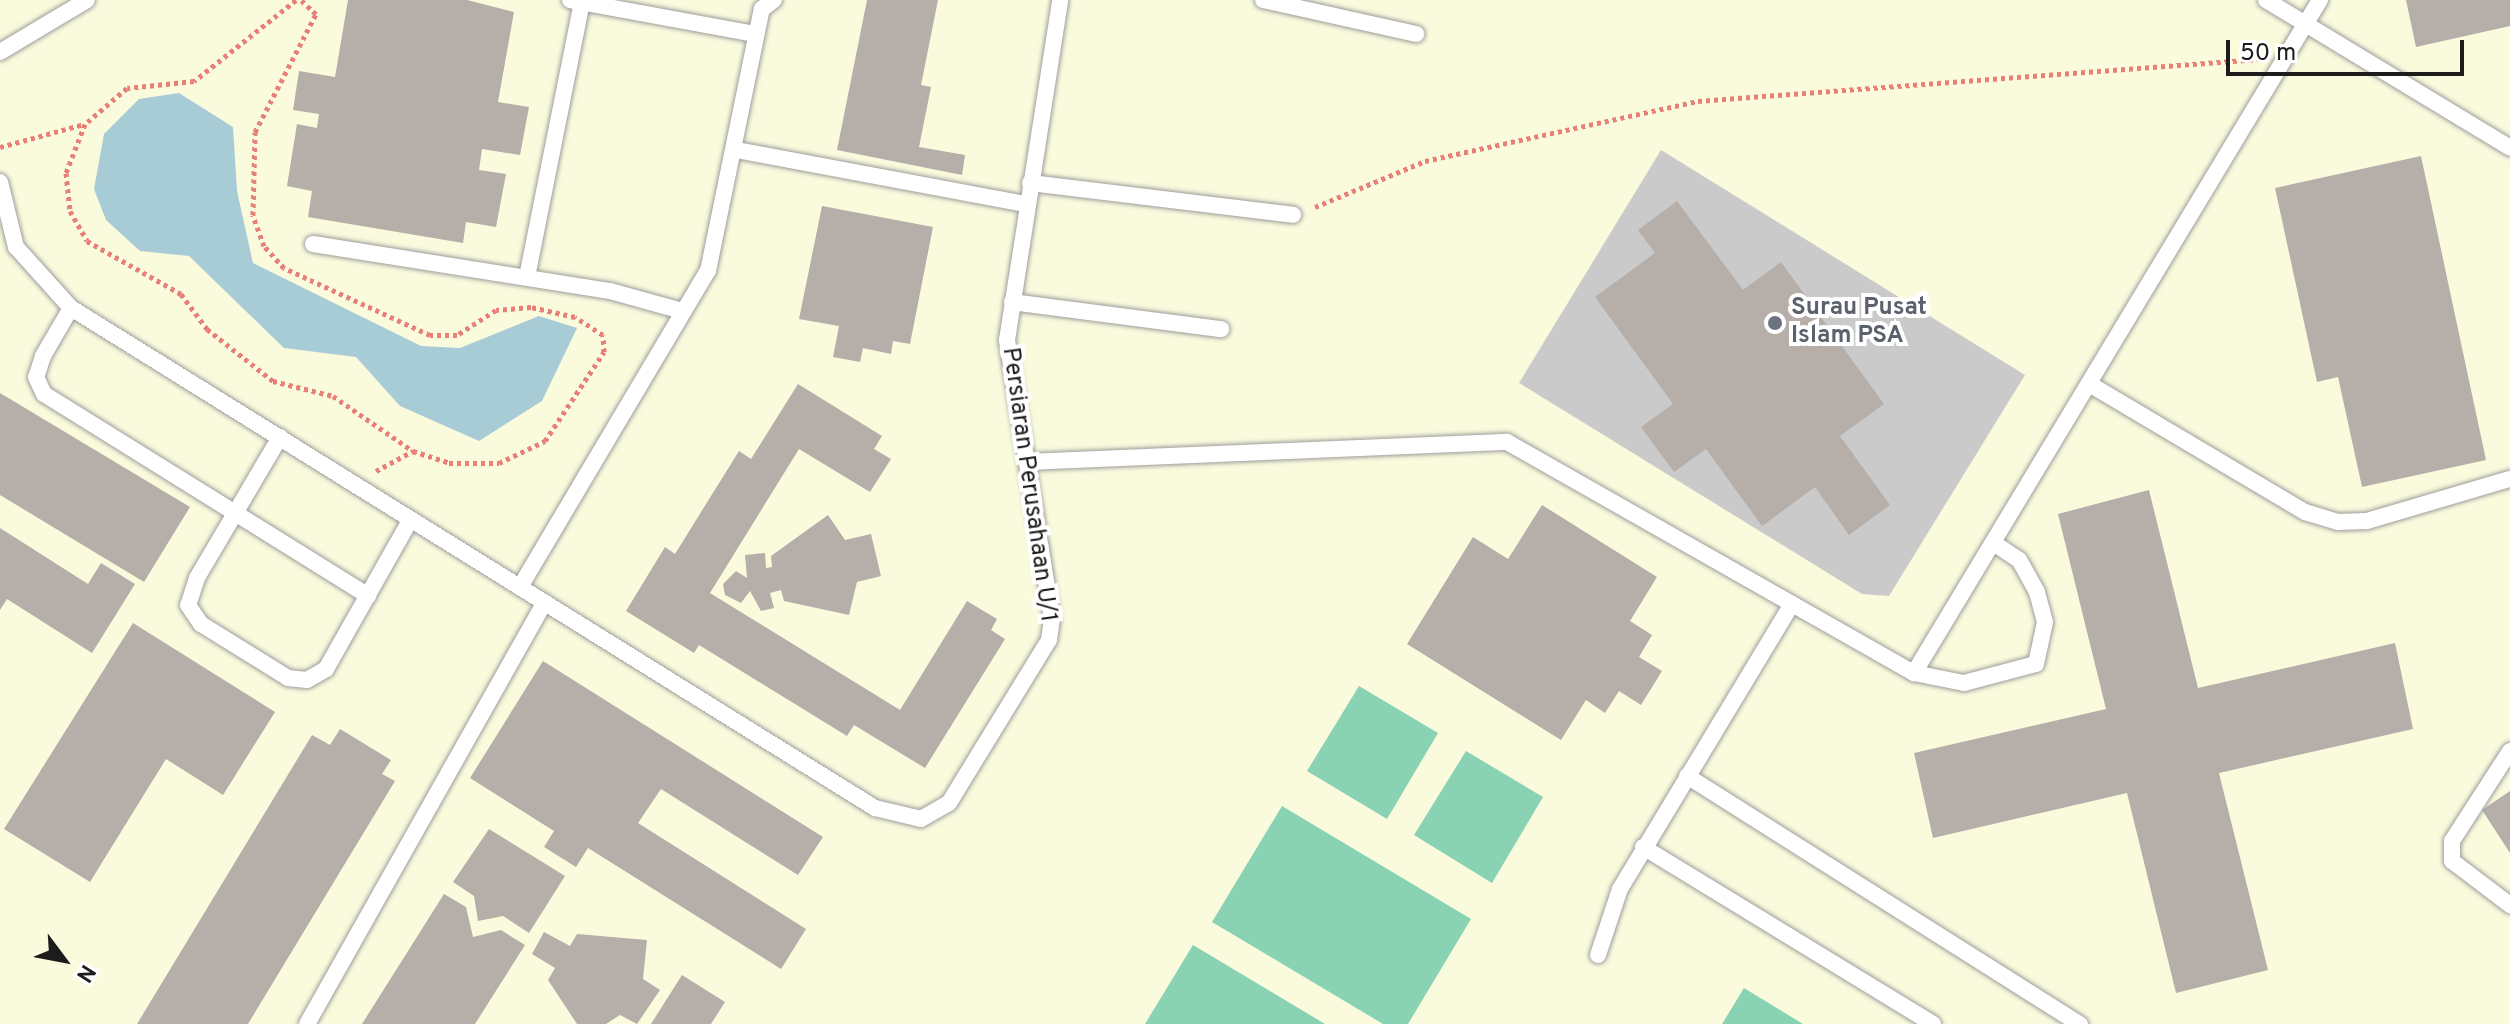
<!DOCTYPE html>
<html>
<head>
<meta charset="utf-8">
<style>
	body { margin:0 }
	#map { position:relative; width:2510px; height:1024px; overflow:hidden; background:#ece9e3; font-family:Overpass,sans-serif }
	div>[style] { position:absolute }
	.education>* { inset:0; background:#fafadd }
	.religious>* { inset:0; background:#cacaca }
	.pitch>* { inset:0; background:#8ad2b4 }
	.water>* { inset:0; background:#a8ccd5 }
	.building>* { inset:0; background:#b5aea9 }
	.path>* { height:5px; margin-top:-2.5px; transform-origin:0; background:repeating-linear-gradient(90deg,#e88078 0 4px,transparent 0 8px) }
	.roads { filter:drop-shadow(0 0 2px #9d9d9d) drop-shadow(0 0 2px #9d9d9d) }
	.service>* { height:16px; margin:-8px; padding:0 8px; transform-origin:8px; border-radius:8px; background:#fff }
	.dots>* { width:22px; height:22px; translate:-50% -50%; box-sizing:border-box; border:4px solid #fff; border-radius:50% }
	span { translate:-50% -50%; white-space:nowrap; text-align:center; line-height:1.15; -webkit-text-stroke:8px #fff; paint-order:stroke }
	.worship-label { font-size:24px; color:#5b616d; font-weight:700 }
	.left { translate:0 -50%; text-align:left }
	.street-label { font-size:24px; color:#1c1c1c }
	.north { position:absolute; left:24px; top:920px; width:80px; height:80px; -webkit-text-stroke:6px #fff; paint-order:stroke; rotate:122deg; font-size:22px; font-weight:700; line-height:32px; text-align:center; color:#1c1c1c }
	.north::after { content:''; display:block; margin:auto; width:28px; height:36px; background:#1c1c1c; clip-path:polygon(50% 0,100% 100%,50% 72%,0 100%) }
	.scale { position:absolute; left:2226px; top:40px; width:238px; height:36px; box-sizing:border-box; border:4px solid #1c1c1c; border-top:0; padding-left:10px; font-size:24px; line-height:28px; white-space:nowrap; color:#1c1c1c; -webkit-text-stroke:6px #fff; paint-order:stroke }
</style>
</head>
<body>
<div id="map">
	<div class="education">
		<i style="clip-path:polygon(0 0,2510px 0,2510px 1024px,0 1024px)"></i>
	</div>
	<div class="religious">
		<i style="clip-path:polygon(1661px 150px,2025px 375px,1889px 596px,1862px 594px,1519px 383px)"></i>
	</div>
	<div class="pitch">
		<i style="clip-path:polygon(1359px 686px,1438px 733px,1387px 819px,1307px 771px)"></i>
		<i style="clip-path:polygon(1466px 751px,1543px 797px,1492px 883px,1414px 835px)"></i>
		<i style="clip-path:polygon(1282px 806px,1471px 919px,1408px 1024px,1383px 1024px,1212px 922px)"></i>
		<i style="clip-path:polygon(1193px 945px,1325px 1024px,1145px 1024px)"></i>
		<i style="clip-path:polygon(1744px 988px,1803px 1024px,1722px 1024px)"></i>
	</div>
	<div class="water">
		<i style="clip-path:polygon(179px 93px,233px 127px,237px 191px,253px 263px,421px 346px,460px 348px,539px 316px,577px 328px,542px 401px,479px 441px,400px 406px,356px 357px,284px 348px,189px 256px,140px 251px,106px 220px,94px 189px,104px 134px,139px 99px)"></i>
	</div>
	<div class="building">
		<i style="clip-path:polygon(348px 0,467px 0,514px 12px,498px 102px,529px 107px,520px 155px,482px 149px,479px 170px,506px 174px,496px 227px,466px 222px,463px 243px,308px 217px,312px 191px,287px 186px,297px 124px,317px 128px,319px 114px,293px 110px,299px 71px,335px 77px)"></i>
		<i style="clip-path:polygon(867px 0,938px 0,921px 85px,931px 87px,919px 147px,965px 155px,962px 175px,837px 150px)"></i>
		<i style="clip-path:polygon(2406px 0,2510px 0,2510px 26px,2416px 47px)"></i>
		<i style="clip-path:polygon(2421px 156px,2486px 460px,2362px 487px,2338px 377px,2317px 382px,2275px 188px)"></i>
		<i style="clip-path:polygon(1677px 201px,1743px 290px,1781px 262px,1884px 404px,1840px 436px,1890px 505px,1849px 535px,1815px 487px,1762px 526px,1706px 449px,1674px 472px,1641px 427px,1673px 404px,1595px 297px,1655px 253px,1638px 230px)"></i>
		<i style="clip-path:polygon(822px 206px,933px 227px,910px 344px,893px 341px,891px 354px,863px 348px,860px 362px,833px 357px,839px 326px,799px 319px)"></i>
		<i style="clip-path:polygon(798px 384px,882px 436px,874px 449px,891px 459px,870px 492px,799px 449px,710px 593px,900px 710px,967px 601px,997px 619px,991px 630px,1005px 639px,925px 768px,854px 725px,847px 736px,699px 645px,694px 653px,626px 611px,665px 547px,675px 554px,739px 451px,751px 459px)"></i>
		<i style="clip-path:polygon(0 393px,190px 507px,144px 582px,0 495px)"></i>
		<i style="clip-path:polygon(2149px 490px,2198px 688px,2395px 643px,2413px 729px,2219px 773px,2268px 970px,2176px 993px,2127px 793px,1933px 838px,1914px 753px,2106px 709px,2058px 514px)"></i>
		<i style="clip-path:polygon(1542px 505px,1657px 577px,1630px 621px,1652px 635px,1639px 657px,1662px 671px,1641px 705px,1619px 691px,1605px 713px,1586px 700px,1561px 740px,1407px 644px,1473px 537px,1508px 559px)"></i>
		<i style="clip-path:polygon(828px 515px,845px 540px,871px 534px,881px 576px,857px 582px,849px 615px,784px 601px,781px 590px,770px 593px,774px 608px,761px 611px,750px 591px,741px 603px,725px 595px,723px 584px,736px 571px,747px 578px,745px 555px,765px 553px,766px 568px,772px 567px,771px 556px)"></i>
		<i style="clip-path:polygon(0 528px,88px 584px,101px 563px,135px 584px,92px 653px,7px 599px,0 610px)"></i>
		<i style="clip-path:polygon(133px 623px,275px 712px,223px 795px,166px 759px,90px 882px,4px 829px)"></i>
		<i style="clip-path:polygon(543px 661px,823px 837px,798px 875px,661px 789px,638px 823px,806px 929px,781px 969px,588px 848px,576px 867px,544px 847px,554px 831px,470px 778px)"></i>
		<i style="clip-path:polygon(340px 729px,391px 760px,382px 774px,395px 781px,248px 1024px,137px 1024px,312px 735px,330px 745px)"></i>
		<i style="clip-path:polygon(2510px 791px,2510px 853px,2482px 810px)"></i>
		<i style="clip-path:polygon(489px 829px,565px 876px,529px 933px,503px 916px,478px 921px,474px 896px,453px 882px)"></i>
		<i style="clip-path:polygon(444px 894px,466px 907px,473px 937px,501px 930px,525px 945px,475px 1024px,362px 1024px)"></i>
		<i style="clip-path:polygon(544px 932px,570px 946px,577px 934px,647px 940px,643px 979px,660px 990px,637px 1024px,620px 1015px,606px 1024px,577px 1024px,548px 980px,555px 968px,532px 954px)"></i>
		<i style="clip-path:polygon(682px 975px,725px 1002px,711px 1024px,651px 1024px)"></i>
	</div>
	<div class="path">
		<i style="left:296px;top:0;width:130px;rotate:141.5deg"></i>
		<i style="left:194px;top:81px;width:67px;rotate:174deg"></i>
		<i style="left:127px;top:88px;width:55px;rotate:139.4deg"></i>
		<i style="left:85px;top:124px;width:53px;rotate:111.2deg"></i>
		<i style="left:66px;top:173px;width:38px;rotate:84deg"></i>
		<i style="left:70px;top:211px;width:34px;rotate:60deg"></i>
		<i style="left:87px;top:241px;width:108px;rotate:29.4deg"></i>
		<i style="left:181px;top:294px;width:44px;rotate:53.4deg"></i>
		<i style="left:207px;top:329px;width:84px;rotate:38.2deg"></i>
		<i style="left:273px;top:381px;width:62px;rotate:14deg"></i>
		<i style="left:333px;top:396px;width:97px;rotate:34.5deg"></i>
		<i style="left:413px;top:451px;width:38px;rotate:18deg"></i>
		<i style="left:449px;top:463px;width:50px"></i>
		<i style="left:499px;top:463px;width:51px;rotate:-25.6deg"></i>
		<i style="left:545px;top:441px;width:107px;rotate:-56.5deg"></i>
		<i style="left:604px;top:352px;width:17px;rotate:-93deg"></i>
		<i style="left:603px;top:335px;width:33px;rotate:-147deg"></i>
		<i style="left:575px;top:317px;width:45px;rotate:-167.2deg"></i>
		<i style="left:531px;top:307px;width:35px;rotate:175deg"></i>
		<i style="left:496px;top:310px;width:46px;rotate:147.3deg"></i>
		<i style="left:457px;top:335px;width:27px;rotate:180deg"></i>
		<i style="left:430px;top:335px;width:161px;rotate:-155.3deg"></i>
		<i style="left:284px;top:268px;width:30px;rotate:-132deg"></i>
		<i style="left:264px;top:246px;width:33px;rotate:-110deg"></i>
		<i style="left:253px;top:215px;width:83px;rotate:-88.6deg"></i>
		<i style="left:255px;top:132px;width:133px;rotate:-62.7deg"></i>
		<i style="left:316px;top:14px;width:21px;rotate:-137deg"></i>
		<i style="left:0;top:147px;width:87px;rotate:-15.3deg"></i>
		<i style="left:1315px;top:207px;width:119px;rotate:-22.7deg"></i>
		<i style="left:1425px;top:161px;width:280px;rotate:-12.4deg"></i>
		<i style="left:1698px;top:101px;width:563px;rotate:-4.28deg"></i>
		<i style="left:376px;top:471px;width:42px;rotate:-28.4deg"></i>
	</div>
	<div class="roads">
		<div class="service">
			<i style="left:570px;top:0;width:189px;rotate:10.4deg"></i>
			<i style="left:1263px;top:0;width:157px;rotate:12.5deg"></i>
			<i style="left:2266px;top:0;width:285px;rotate:31.2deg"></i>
			<i style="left:0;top:52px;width:101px;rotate:-30.9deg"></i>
			<i style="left:737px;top:150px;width:294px;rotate:10.6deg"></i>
			<i style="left:0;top:182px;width:67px;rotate:76.2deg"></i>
			<i style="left:16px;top:247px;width:82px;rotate:48deg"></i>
			<i style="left:71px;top:308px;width:947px;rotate:31.88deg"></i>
			<i style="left:875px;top:808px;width:47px;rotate:13.4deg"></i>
			<i style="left:921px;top:819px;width:32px;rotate:-30deg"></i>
			<i style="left:949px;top:803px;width:191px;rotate:-58.5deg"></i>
			<i style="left:1049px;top:640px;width:22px;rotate:-82deg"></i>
			<i style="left:1052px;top:618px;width:282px;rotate:-99.2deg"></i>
			<i style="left:1007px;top:340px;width:344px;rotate:-81.1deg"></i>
			<i style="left:1030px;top:183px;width:265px;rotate:6.9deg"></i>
			<i style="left:313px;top:244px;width:301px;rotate:9deg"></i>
			<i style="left:610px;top:291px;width:75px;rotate:15.5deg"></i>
			<i style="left:527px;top:277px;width:280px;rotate:-78.7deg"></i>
			<i style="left:1012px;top:302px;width:211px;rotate:7.4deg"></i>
			<i style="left:71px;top:308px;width:56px;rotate:120.3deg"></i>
			<i style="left:43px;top:356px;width:22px;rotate:108deg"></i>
			<i style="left:36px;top:377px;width:19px;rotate:65deg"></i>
			<i style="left:44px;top:394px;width:382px;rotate:31.9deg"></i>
			<i style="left:2091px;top:385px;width:249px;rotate:30.7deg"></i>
			<i style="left:2305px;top:512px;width:34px;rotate:17deg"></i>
			<i style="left:2337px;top:522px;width:30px;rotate:-2deg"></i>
			<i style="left:2367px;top:521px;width:149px;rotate:-16.4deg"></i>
			<i style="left:280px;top:437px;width:164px;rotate:120.5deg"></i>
			<i style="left:197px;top:578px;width:28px;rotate:108deg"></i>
			<i style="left:188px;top:605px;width:23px;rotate:56deg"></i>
			<i style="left:201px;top:624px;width:102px;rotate:31.8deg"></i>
			<i style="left:288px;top:678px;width:19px;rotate:6deg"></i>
			<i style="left:307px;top:680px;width:22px;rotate:-30deg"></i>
			<i style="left:326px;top:669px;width:172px;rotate:-60.5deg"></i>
			<i style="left:1028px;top:462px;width:479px;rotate:-2.4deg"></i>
			<i style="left:1507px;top:442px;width:468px;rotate:29.6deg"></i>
			<i style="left:1914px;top:673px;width:786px;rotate:-58.9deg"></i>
			<i style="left:520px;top:587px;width:368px;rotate:-59.3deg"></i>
			<i style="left:708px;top:271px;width:268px;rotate:-78.4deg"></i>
			<i style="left:762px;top:9px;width:15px;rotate:-37deg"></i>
			<i style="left:1914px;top:673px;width:51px;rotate:11.3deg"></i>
			<i style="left:1964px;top:683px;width:74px;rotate:-14.8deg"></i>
			<i style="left:2036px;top:664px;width:43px;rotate:-77.9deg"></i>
			<i style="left:2045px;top:622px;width:31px;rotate:-105deg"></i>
			<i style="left:2037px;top:592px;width:37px;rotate:-119deg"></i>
			<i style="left:2019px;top:560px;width:29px;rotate:-146deg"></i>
			<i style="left:2510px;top:751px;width:107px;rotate:122.8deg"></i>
			<i style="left:2452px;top:841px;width:20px;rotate:90deg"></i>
			<i style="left:2452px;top:861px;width:73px;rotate:37.2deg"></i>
			<i style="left:1687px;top:776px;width:465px;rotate:32.3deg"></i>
			<i style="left:1643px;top:847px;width:340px;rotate:31.4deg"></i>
			<i style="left:1598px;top:955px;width:70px;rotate:-71.6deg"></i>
			<i style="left:1620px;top:889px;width:332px;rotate:-58.9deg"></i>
			<i style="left:307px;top:1024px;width:484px;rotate:-60.6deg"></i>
		</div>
	</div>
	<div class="dots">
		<i style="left:1775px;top:323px;background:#6b7280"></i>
	</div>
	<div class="worship-label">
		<span class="left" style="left:1791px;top:323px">Surau Pusat<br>Islam PSA</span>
	</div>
	<div class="street-label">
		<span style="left:1028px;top:485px;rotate:82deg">Persiaran Perusahaan U/1</span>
	</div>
	<div class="north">N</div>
	<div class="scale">50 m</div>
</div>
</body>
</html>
